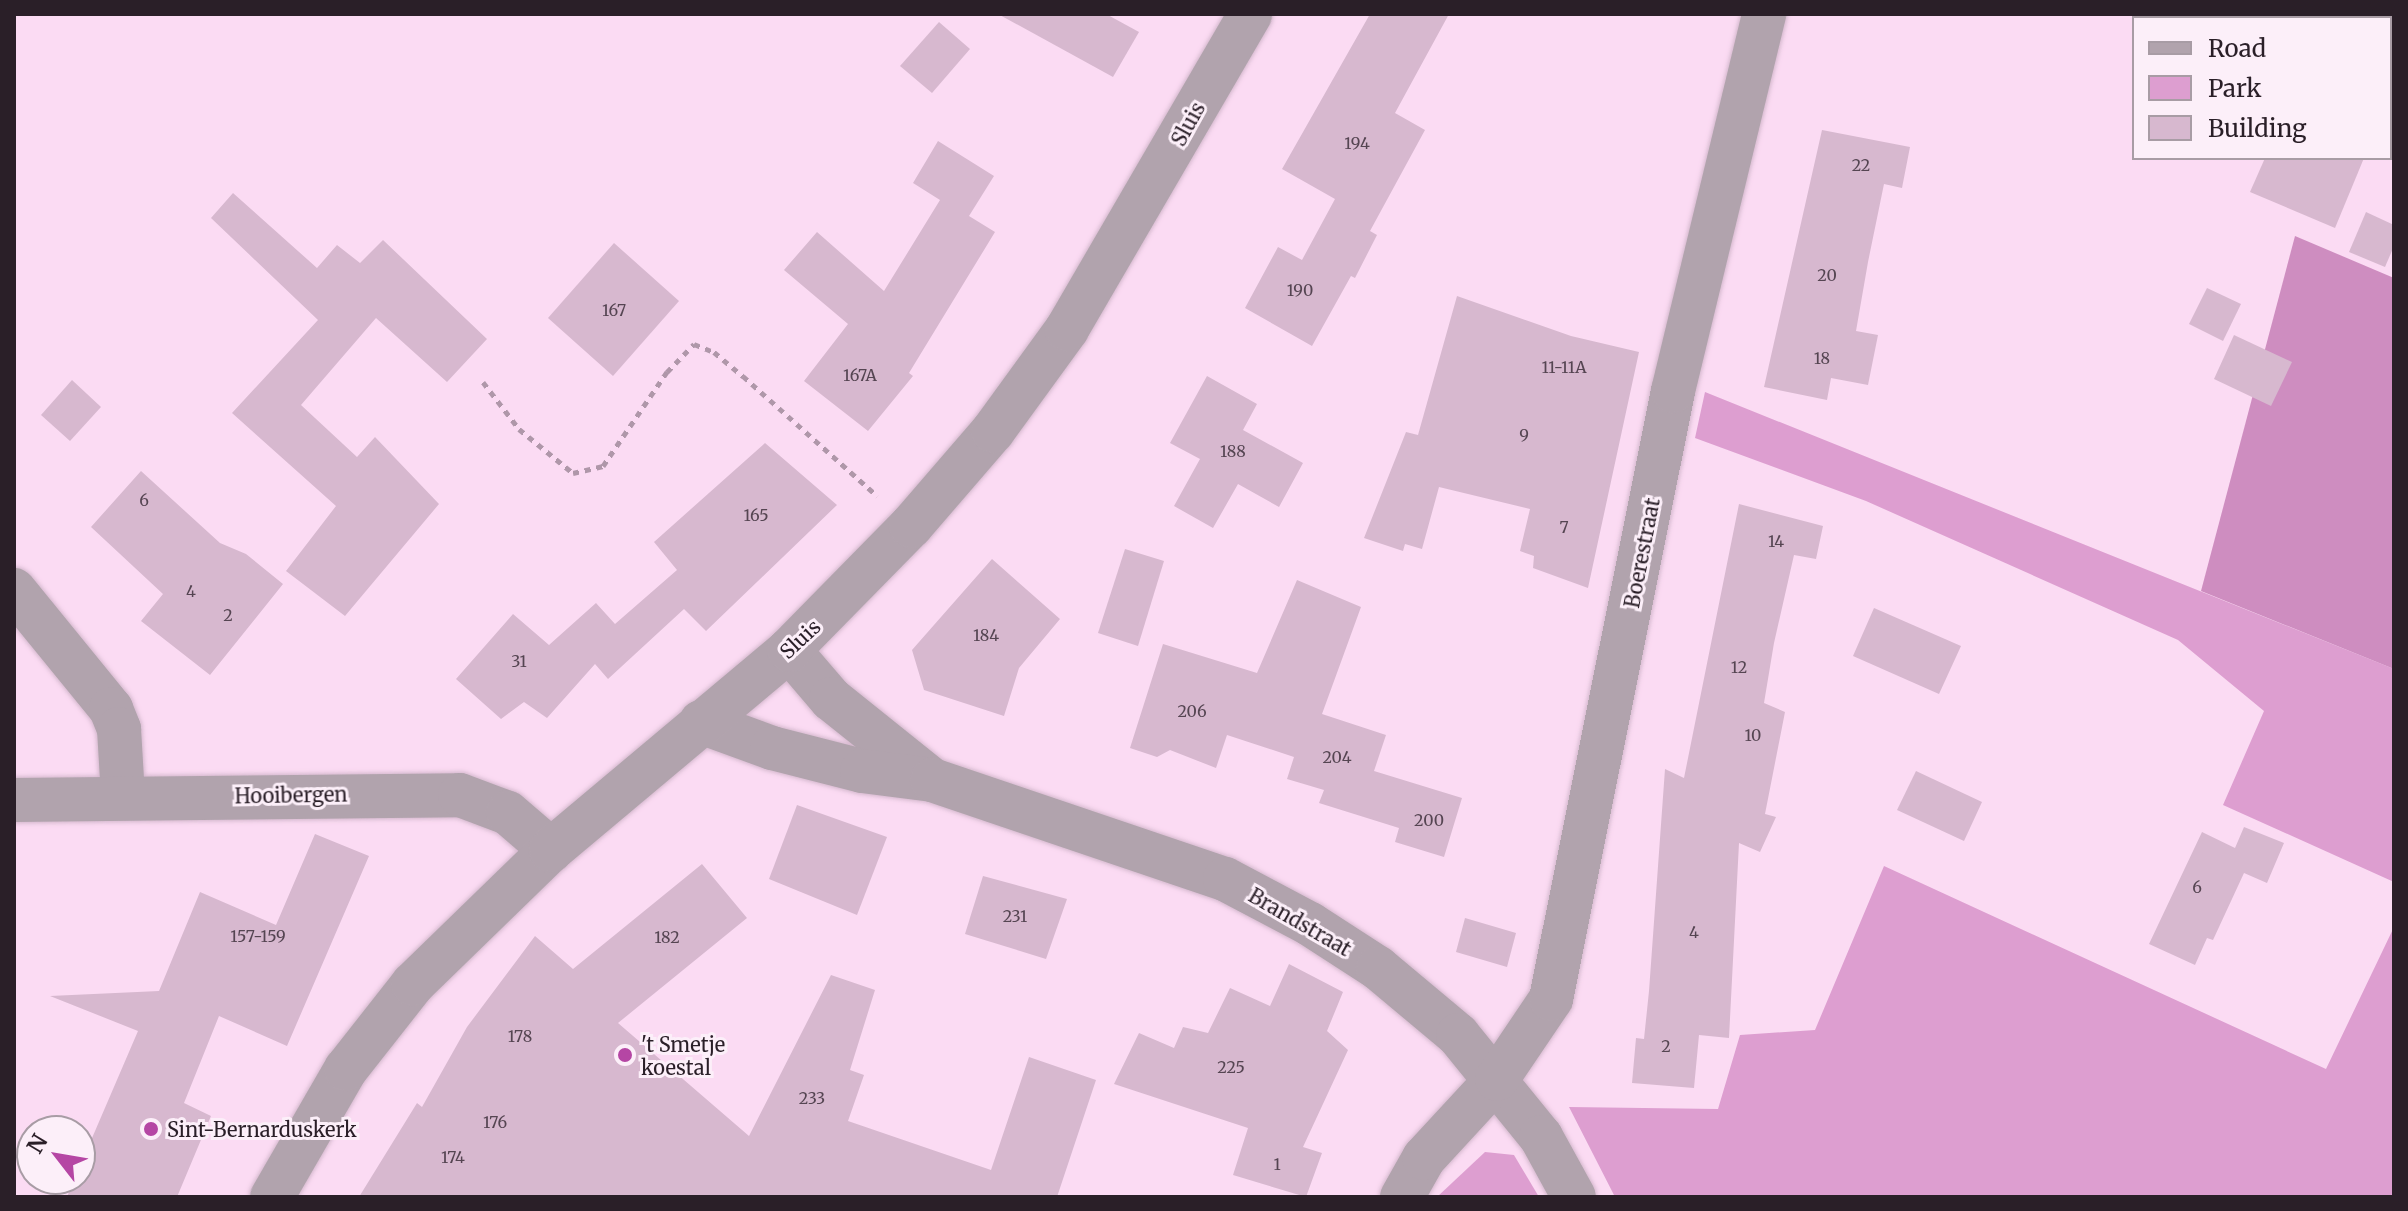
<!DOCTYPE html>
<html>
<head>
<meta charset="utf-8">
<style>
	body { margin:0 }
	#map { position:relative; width:2408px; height:1211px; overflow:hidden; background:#fbdbf3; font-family:Merriweather,serif }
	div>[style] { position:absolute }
	.green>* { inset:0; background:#dd9ed0 }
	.forest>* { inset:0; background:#ce8dc0 }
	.building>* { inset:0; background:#d7b8cf }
	.path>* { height:5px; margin-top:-2.5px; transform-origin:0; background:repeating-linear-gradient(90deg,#af97a9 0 6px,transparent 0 12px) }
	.roads { filter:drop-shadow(0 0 2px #d5b9ce) drop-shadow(0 0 2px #d5b9ce) }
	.minor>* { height:44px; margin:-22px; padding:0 22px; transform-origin:22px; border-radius:22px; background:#b1a3ad }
	.dots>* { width:22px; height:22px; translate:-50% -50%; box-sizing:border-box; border:4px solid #fceff9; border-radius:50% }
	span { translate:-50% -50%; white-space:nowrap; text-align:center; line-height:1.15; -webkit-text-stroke:6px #fceff9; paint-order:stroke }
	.number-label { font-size:16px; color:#554552 }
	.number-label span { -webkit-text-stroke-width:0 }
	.street-label { font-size:20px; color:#2a1f28 }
	.poi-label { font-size:20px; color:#2a1f28 }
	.left { translate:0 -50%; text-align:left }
	.frame { position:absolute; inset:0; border:16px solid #2a1f28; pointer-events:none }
	.legend { position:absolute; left:2132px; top:16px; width:260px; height:144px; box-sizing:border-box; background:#fceff9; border:2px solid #a89ca5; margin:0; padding:10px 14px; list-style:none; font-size:24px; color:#2a1f28 }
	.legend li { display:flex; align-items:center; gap:16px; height:40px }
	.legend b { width:40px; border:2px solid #a89ca5 }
	.north { position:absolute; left:16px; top:1115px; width:80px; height:80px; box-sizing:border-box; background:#fceff9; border:2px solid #a89ca5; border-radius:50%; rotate:301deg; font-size:22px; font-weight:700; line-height:32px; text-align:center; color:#2a1f28 }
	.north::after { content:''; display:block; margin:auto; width:28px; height:36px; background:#b546a4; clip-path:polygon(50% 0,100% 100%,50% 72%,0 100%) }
</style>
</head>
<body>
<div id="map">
	<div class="green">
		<i style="clip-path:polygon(1705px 392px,2394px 669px,2394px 882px,2223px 805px,2264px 711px,2178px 640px,1866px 501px,1695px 438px)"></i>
		<i style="clip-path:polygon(1884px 866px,2326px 1069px,2394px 927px,2394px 1197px,1615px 1197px,1569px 1107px,1718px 1109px,1740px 1035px,1815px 1030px)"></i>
		<i style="clip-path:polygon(1485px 1152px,1514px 1155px,1539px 1197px,1437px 1197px)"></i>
	</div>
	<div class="forest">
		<i style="clip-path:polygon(2295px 236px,2394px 278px,2394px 669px,2201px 591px)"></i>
	</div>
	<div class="building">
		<i style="clip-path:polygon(998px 14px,1106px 14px,1139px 32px,1113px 77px)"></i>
		<i style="clip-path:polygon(1370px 14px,1449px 14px,1395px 113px,1425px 130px,1370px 231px,1377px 235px,1355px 278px,1351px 276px,1312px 346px,1245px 308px,1278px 247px,1302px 260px,1335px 199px,1282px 169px)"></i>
		<i style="clip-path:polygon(939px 22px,970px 49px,932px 93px,900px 66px)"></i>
		<i style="clip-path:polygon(1822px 130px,1910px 147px,1902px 188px,1884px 184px,1868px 262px,1856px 331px,1878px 335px,1868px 385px,1831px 378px,1827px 400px,1764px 387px)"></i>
		<i style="clip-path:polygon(938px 141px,994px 176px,969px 216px,995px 232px,909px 373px,913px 376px,868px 431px,804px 381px,848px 324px,784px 270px,817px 232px,884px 291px,940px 200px,913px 183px)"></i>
		<i style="clip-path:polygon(2265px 158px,2364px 158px,2335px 228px,2250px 192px)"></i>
		<i style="clip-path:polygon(233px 193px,317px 268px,337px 245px,360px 263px,383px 240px,487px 339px,447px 382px,376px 318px,301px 405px,357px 457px,375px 437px,439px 504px,345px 616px,286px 571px,336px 506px,232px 413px,318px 320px,211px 218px)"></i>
		<i style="clip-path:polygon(2366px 212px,2394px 225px,2394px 246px,2385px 267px,2349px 252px)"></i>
		<i style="clip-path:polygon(614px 243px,679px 301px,613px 376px,548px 318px)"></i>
		<i style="clip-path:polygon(2207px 288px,2241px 304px,2223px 341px,2189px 324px)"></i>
		<i style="clip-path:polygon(1457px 296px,1571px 336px,1639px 352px,1588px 588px,1533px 568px,1534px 556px,1520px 551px,1530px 509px,1439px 487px,1422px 549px,1405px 544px,1403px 551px,1364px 538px,1406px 432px,1418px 435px)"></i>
		<i style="clip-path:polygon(2234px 335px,2292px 362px,2271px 406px,2214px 379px)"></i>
		<i style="clip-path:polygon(1207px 376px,1257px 404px,1243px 430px,1303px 463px,1279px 507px,1238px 484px,1213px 528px,1174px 506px,1200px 459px,1170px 443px)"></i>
		<i style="clip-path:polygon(72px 380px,101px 407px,70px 441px,41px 415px)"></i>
		<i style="clip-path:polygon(765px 443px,837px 505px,706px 631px,684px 609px,608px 679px,595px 664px,547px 718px,524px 702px,501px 719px,456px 679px,513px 614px,549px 645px,596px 603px,615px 624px,677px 570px,654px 542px)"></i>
		<i style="clip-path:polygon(141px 471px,220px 543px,246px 554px,283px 584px,210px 675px,141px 621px,163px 594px,91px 527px)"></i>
		<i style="clip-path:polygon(1739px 504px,1823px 526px,1816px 559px,1794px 555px,1774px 643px,1764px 703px,1785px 712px,1765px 814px,1776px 817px,1760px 852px,1739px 843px,1729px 1038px,1699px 1035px,1694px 1088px,1632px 1083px,1636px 1038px,1644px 1039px,1649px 991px,1665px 769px,1684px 778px)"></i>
		<i style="clip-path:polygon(1125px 549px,1164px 561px,1138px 646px,1098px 633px)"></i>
		<i style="clip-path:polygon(992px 559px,1060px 619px,1019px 668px,1004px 716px,924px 690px,912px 650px)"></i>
		<i style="clip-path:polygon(1297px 580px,1361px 607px,1322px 714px,1386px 735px,1374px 771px,1462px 798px,1444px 857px,1395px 842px,1399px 828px,1319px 803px,1324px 790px,1287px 779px,1294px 757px,1227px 735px,1216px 768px,1170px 750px,1157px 757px,1130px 748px,1163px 644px,1257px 673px)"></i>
		<i style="clip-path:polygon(1874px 608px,1961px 646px,1939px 694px,1853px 656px)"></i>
		<i style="clip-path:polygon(1916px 771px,1982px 802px,1964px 841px,1897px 810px)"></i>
		<i style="clip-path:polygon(797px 805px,887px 837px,857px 915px,769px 879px)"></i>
		<i style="clip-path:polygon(2244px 827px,2284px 843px,2267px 883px,2244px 873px,2213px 940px,2207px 938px,2195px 965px,2149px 944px,2202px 832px,2235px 848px)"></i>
		<i style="clip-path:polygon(315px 834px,369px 856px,287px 1046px,219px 1016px,184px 1103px,211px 1116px,177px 1197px,67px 1197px,74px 1179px,80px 1179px,80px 1166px,138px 1031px,50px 996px,159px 991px,200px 892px,276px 925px)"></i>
		<i style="clip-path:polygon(702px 864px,747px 918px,618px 1023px,749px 1136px,831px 975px,875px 990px,850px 1070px,864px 1075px,848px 1121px,991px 1170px,1029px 1057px,1096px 1080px,1057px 1197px,359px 1197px,417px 1103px,422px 1107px,467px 1027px,535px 936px,573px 969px)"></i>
		<i style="clip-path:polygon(983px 876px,1067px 899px,1046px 959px,965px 934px)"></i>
		<i style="clip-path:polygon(1465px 918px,1516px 933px,1507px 967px,1456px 952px)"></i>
		<i style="clip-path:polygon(1289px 964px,1343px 992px,1327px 1031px,1348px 1050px,1303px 1147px,1322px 1153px,1306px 1197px,1233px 1175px,1248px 1128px,1114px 1084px,1139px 1033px,1174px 1048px,1183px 1027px,1208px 1033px,1230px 988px,1270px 1006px)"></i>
	</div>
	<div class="path">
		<i style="left:483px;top:382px;width:59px;rotate:52.5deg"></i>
		<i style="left:519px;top:429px;width:70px;rotate:39.2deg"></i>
		<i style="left:573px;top:473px;width:31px;rotate:-13deg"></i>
		<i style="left:603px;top:466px;width:114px;rotate:-55.8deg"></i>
		<i style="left:667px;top:372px;width:39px;rotate:-46deg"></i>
		<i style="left:694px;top:344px;width:22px;rotate:22deg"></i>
		<i style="left:714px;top:352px;width:38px;rotate:40deg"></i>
		<i style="left:743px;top:376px;width:180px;rotate:41.8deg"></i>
	</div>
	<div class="roads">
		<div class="minor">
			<i style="left:14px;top:590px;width:154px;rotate:50.8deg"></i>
			<i style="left:111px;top:709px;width:22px;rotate:68deg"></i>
			<i style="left:119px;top:729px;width:68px;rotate:86.6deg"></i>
			<i style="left:789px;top:650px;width:65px;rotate:49.4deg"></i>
			<i style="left:831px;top:699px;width:129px;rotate:38.7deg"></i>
			<i style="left:701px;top:722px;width:76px;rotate:20.1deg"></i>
			<i style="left:772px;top:748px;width:93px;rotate:14.3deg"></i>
			<i style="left:862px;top:771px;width:71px;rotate:7.3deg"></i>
			<i style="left:932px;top:780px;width:309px;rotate:18.7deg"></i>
			<i style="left:1225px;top:879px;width:96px;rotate:27.9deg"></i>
			<i style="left:1310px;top:924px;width:81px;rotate:32.9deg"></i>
			<i style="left:1378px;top:968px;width:104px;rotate:39.9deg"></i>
			<i style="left:1458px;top:1035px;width:132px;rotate:50.9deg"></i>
			<i style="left:1541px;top:1137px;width:68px;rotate:61.2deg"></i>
			<i style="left:14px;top:800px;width:446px;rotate:-0.6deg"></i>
			<i style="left:460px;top:795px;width:51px;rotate:20.6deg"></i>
			<i style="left:508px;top:813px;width:57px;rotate:40.7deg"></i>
			<i style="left:272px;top:1197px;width:148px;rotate:-60deg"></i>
			<i style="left:346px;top:1069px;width:108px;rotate:-51.8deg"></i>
			<i style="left:413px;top:984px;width:192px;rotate:-44.2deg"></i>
			<i style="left:551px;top:850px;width:311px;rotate:-40deg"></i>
			<i style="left:789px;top:650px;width:174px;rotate:-45.5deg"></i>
			<i style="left:911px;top:526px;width:125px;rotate:-49.2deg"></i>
			<i style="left:993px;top:431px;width:126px;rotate:-54deg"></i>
			<i style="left:1067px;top:329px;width:364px;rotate:-59.8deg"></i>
			<i style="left:1402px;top:1197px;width:45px;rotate:-60.6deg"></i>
			<i style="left:1424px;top:1158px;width:108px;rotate:-47.3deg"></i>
			<i style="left:1497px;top:1079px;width:97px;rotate:-56deg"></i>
			<i style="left:1551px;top:999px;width:620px;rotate:-78.65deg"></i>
			<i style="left:1673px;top:391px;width:388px;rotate:-76.4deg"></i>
		</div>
	</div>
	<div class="dots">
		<i style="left:625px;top:1055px;background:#b546a4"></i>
		<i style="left:151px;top:1129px;background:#b546a4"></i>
	</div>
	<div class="number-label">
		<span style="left:1357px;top:143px">194</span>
		<span style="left:1861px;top:165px">22</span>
		<span style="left:1827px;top:275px">20</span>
		<span style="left:1300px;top:290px">190</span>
		<span style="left:614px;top:310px">167</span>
		<span style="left:1822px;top:358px">18</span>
		<span style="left:1564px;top:367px">11-11A</span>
		<span style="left:860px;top:375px">167A</span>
		<span style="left:1524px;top:435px">9</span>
		<span style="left:1233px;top:451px">188</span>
		<span style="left:144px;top:500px">6</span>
		<span style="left:756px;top:515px">165</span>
		<span style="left:1564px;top:527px">7</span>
		<span style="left:1776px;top:541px">14</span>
		<span style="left:191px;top:591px">4</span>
		<span style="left:228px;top:615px">2</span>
		<span style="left:986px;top:635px">184</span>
		<span style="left:519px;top:661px">31</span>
		<span style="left:1739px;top:667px">12</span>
		<span style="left:1192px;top:711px">206</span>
		<span style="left:1753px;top:735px">10</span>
		<span style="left:1337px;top:757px">204</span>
		<span style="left:1429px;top:820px">200</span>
		<span style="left:2197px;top:887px">6</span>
		<span style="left:1015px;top:916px">231</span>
		<span style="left:1694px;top:932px">4</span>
		<span style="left:258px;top:936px">157-159</span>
		<span style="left:667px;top:937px">182</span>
		<span style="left:520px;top:1036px">178</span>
		<span style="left:1666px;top:1046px">2</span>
		<span style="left:1231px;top:1067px">225</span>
		<span style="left:812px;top:1098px">233</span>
		<span style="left:495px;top:1122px">176</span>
		<span style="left:453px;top:1157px">174</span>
		<span style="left:1277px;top:1164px">1</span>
	</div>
	<div class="street-label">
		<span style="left:1188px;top:124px;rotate:-61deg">Sluis</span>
		<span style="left:1642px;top:553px;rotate:-79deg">Boerestraat</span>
		<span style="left:800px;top:639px;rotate:-43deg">Sluis</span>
		<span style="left:291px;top:795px;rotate:-1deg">Hooibergen</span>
		<span style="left:1300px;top:922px;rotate:30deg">Brandstraat</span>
	</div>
	<div class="poi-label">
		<span class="left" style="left:641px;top:1056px">'t Smetje<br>koestal</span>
		<span class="left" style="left:167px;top:1129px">Sint-Bernarduskerk</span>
	</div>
	<div class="frame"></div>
	<ul class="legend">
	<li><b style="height:10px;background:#b1a3ad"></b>Road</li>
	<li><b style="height:22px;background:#dd9ed0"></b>Park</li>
	<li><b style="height:22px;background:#d7b8cf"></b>Building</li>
	</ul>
	<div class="north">N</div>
</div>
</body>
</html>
